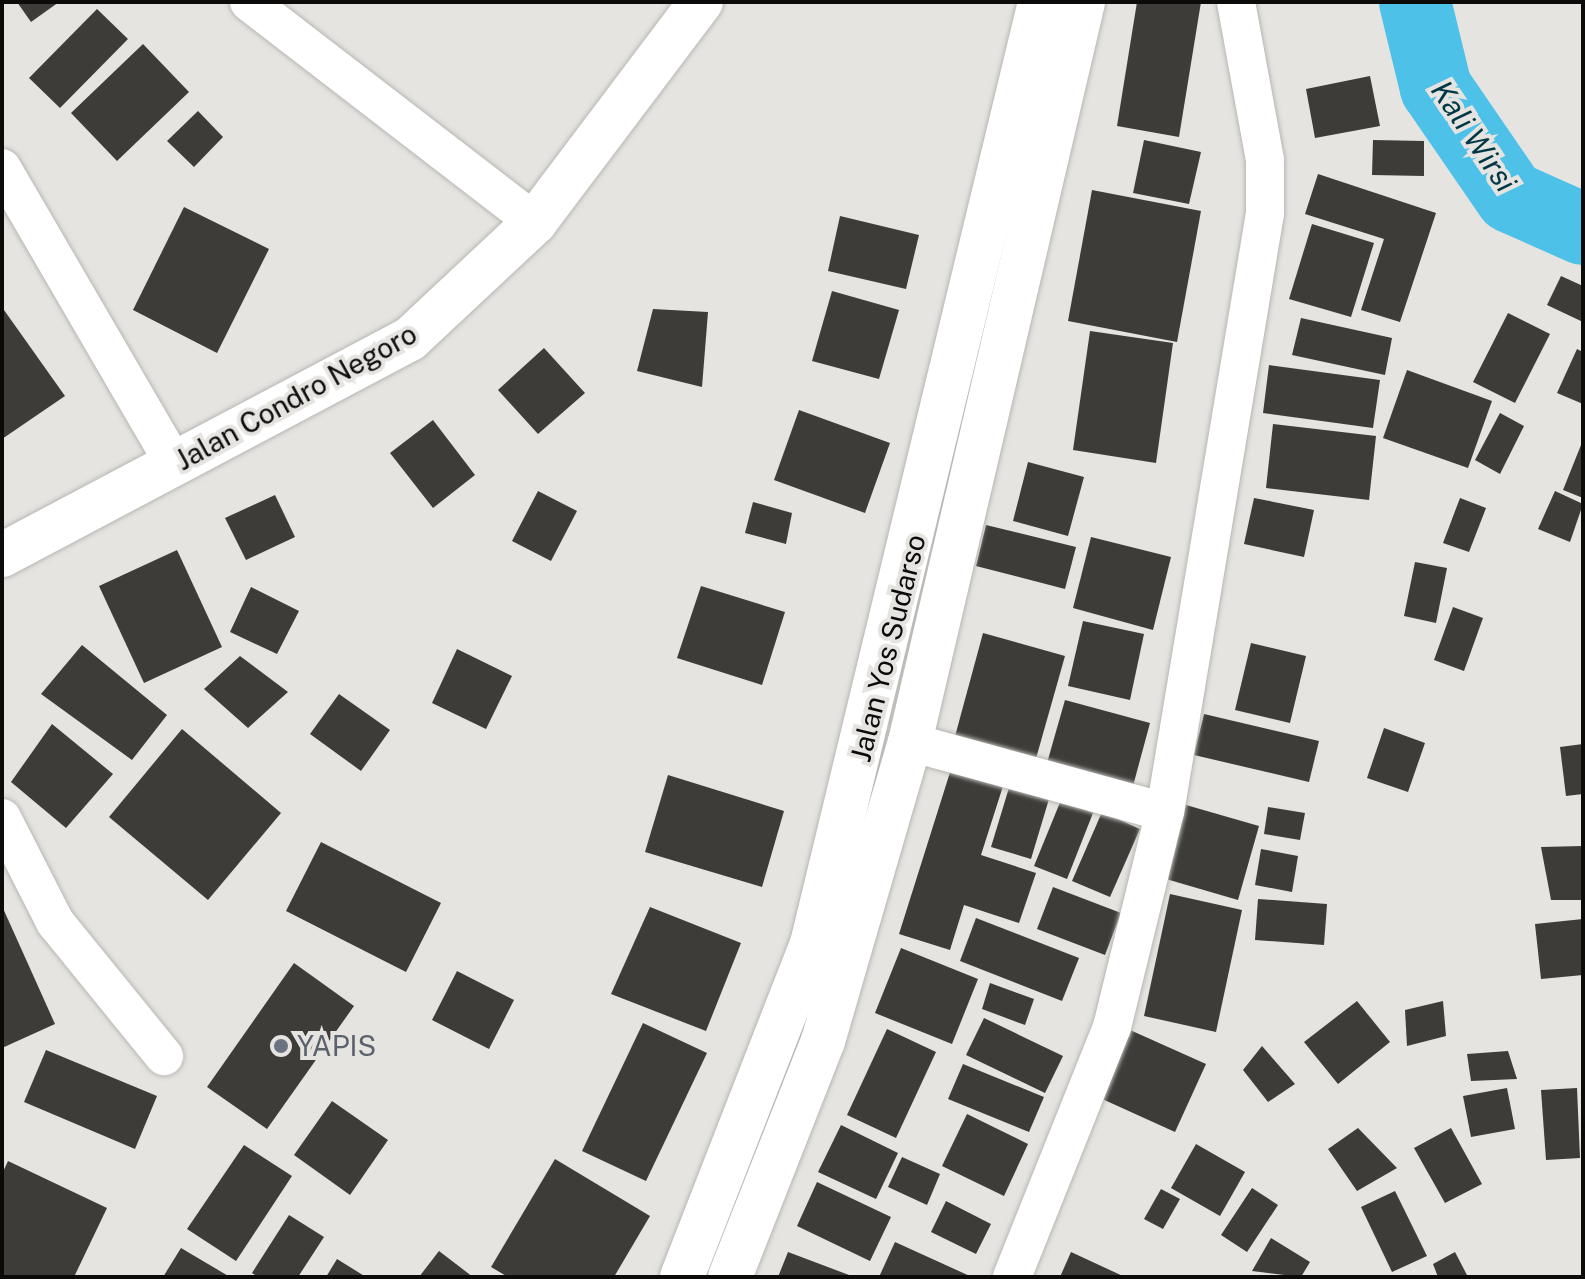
<!DOCTYPE html>
<html>
<head>
<meta charset="utf-8">
<style>
	body { margin:0 }
	#map { position:relative; width:1585px; height:1279px; overflow:hidden; background:#e6e4e1; font-family:"Public Sans",sans-serif }
	div>[style] { position:absolute }
	.river>* { height:72px; margin:-36px; padding:0 36px; transform-origin:36px; border-radius:36px; background:#4ec1e9 }
	.building>* { inset:0; background:#3d3c39 }
	.roads { filter:drop-shadow(0 0 2px #b7b6b2) drop-shadow(0 0 2px #b7b6b2) }
	.minor>* { height:38px; margin:-19px; padding:0 19px; transform-origin:19px; border-radius:19px; background:#fff }
	.major>* { height:44px; margin:-22px; padding:0 22px; transform-origin:22px; border-radius:22px; background:#fff }
	.highway>* { height:44px; margin:-22px; padding:0 22px; transform-origin:22px; border-radius:22px; background:#fff }
	.dots>* { width:22px; height:22px; translate:-50% -50%; box-sizing:border-box; border:4px solid #e6e4e1; border-radius:50% }
	span { translate:-50% -50%; white-space:nowrap; text-align:center; line-height:1.15; -webkit-text-stroke:8px #e6e4e1; paint-order:stroke }
	.street-label { font-size:28px; color:#0c0b0a }
	.worship-label { font-size:28px; color:#5b616d }
	.left { translate:0 -50%; text-align:left }
	.water-label { font-size:30px; color:#003747; font-style:italic }
	.frame { position:absolute; inset:0; border:4px solid #0c0b0a; pointer-events:none }
</style>
</head>
<body>
<div id="map">
	<div class="river">
		<i style="left:1415px;top:2px;width:89px;rotate:76.3deg"></i>
		<i style="left:1436px;top:88px;width:132px;rotate:55.5deg"></i>
		<i style="left:1511px;top:197px;width:79px;rotate:24deg"></i>
	</div>
	<div class="building">
		<i style="clip-path:polygon(17px 2px,59px 2px,31px 22px)"></i>
		<i style="clip-path:polygon(1137px 2px,1201px 2px,1179px 137px,1117px 126px)"></i>
		<i style="clip-path:polygon(97px 9px,128px 39px,60px 108px,29px 78px)"></i>
		<i style="clip-path:polygon(143px 44px,189px 92px,117px 161px,71px 113px)"></i>
		<i style="clip-path:polygon(1370px 76px,1380px 126px,1315px 138px,1306px 89px)"></i>
		<i style="clip-path:polygon(198px 111px,223px 137px,194px 167px,167px 141px)"></i>
		<i style="clip-path:polygon(1144px 140px,1201px 152px,1189px 204px,1133px 193px)"></i>
		<i style="clip-path:polygon(1373px 140px,1424px 141px,1424px 176px,1372px 175px)"></i>
		<i style="clip-path:polygon(1318px 174px,1436px 213px,1400px 322px,1361px 310px,1384px 239px,1305px 214px)"></i>
		<i style="clip-path:polygon(1092px 190px,1201px 211px,1177px 342px,1068px 321px)"></i>
		<i style="clip-path:polygon(184px 207px,269px 249px,217px 353px,133px 310px)"></i>
		<i style="clip-path:polygon(840px 216px,919px 235px,906px 289px,828px 271px)"></i>
		<i style="clip-path:polygon(1312px 224px,1374px 243px,1351px 317px,1289px 299px)"></i>
		<i style="clip-path:polygon(1561px 276px,1583px 286px,1583px 322px,1547px 305px)"></i>
		<i style="clip-path:polygon(832px 291px,899px 310px,879px 379px,812px 361px)"></i>
		<i style="clip-path:polygon(653px 309px,708px 312px,702px 387px,637px 371px)"></i>
		<i style="clip-path:polygon(4px 310px,65px 396px,2px 439px,2px 311px)"></i>
		<i style="clip-path:polygon(1508px 313px,1550px 334px,1515px 403px,1473px 382px)"></i>
		<i style="clip-path:polygon(1301px 318px,1392px 338px,1385px 375px,1292px 355px)"></i>
		<i style="clip-path:polygon(1090px 331px,1173px 343px,1156px 463px,1073px 450px)"></i>
		<i style="clip-path:polygon(544px 348px,585px 393px,538px 434px,498px 390px)"></i>
		<i style="clip-path:polygon(1577px 349px,1583px 352px,1583px 404px,1557px 393px)"></i>
		<i style="clip-path:polygon(1269px 365px,1380px 380px,1373px 428px,1263px 413px)"></i>
		<i style="clip-path:polygon(1407px 370px,1492px 401px,1468px 468px,1383px 438px)"></i>
		<i style="clip-path:polygon(799px 410px,890px 443px,865px 513px,774px 480px)"></i>
		<i style="clip-path:polygon(1500px 413px,1524px 426px,1500px 474px,1475px 460px)"></i>
		<i style="clip-path:polygon(433px 420px,475px 475px,433px 508px,390px 453px)"></i>
		<i style="clip-path:polygon(1273px 424px,1376px 436px,1369px 500px,1266px 488px)"></i>
		<i style="clip-path:polygon(1583px 440px,1583px 498px,1563px 490px)"></i>
		<i style="clip-path:polygon(1028px 462px,1084px 477px,1068px 536px,1013px 521px)"></i>
		<i style="clip-path:polygon(538px 491px,577px 511px,551px 561px,512px 541px)"></i>
		<i style="clip-path:polygon(1555px 491px,1583px 504px,1570px 542px,1538px 529px)"></i>
		<i style="clip-path:polygon(275px 495px,295px 537px,246px 560px,225px 518px)"></i>
		<i style="clip-path:polygon(1254px 498px,1314px 510px,1304px 557px,1244px 544px)"></i>
		<i style="clip-path:polygon(1460px 498px,1486px 508px,1469px 552px,1443px 543px)"></i>
		<i style="clip-path:polygon(753px 502px,792px 513px,786px 544px,745px 533px)"></i>
		<i style="clip-path:polygon(986px 525px,1076px 547px,1065px 589px,976px 566px)"></i>
		<i style="clip-path:polygon(1091px 537px,1171px 557px,1153px 630px,1073px 608px)"></i>
		<i style="clip-path:polygon(177px 550px,222px 647px,144px 683px,99px 586px)"></i>
		<i style="clip-path:polygon(1415px 562px,1447px 568px,1436px 623px,1404px 616px)"></i>
		<i style="clip-path:polygon(701px 586px,785px 612px,762px 685px,677px 658px)"></i>
		<i style="clip-path:polygon(251px 587px,299px 611px,277px 654px,230px 632px)"></i>
		<i style="clip-path:polygon(1453px 607px,1483px 618px,1464px 671px,1434px 660px)"></i>
		<i style="clip-path:polygon(1083px 621px,1144px 634px,1130px 700px,1068px 686px)"></i>
		<i style="clip-path:polygon(983px 633px,1065px 656px,1035px 762px,954px 740px)"></i>
		<i style="clip-path:polygon(1251px 643px,1306px 656px,1290px 723px,1235px 710px)"></i>
		<i style="clip-path:polygon(82px 645px,167px 715px,132px 760px,41px 694px)"></i>
		<i style="clip-path:polygon(457px 649px,512px 676px,486px 729px,432px 703px)"></i>
		<i style="clip-path:polygon(240px 656px,288px 692px,248px 728px,204px 689px)"></i>
		<i style="clip-path:polygon(339px 694px,390px 730px,361px 771px,310px 734px)"></i>
		<i style="clip-path:polygon(1065px 700px,1150px 723px,1133px 786px,1047px 763px)"></i>
		<i style="clip-path:polygon(1204px 714px,1319px 741px,1309px 782px,1194px 755px)"></i>
		<i style="clip-path:polygon(52px 724px,113px 774px,66px 828px,11px 782px)"></i>
		<i style="clip-path:polygon(1384px 728px,1425px 743px,1408px 792px,1367px 778px)"></i>
		<i style="clip-path:polygon(182px 729px,281px 813px,208px 900px,109px 817px)"></i>
		<i style="clip-path:polygon(1583px 744px,1583px 794px,1566px 796px,1560px 747px)"></i>
		<i style="clip-path:polygon(952px 766px,1004px 783px,981px 855px,1036px 873px,1019px 923px,964px 905px,950px 950px,899px 934px)"></i>
		<i style="clip-path:polygon(668px 775px,784px 811px,762px 887px,645px 852px)"></i>
		<i style="clip-path:polygon(1012px 778px,1052px 789px,1031px 859px,991px 847px)"></i>
		<i style="clip-path:polygon(1061px 800px,1093px 813px,1067px 879px,1034px 866px)"></i>
		<i style="clip-path:polygon(1186px 805px,1259px 826px,1238px 900px,1166px 879px)"></i>
		<i style="clip-path:polygon(1268px 807px,1305px 813px,1300px 840px,1264px 834px)"></i>
		<i style="clip-path:polygon(1102px 812px,1140px 829px,1110px 897px,1072px 881px)"></i>
		<i style="clip-path:polygon(321px 842px,441px 903px,406px 972px,286px 911px)"></i>
		<i style="clip-path:polygon(1583px 846px,1583px 900px,1551px 900px,1541px 847px)"></i>
		<i style="clip-path:polygon(1261px 849px,1298px 856px,1292px 892px,1255px 885px)"></i>
		<i style="clip-path:polygon(1053px 887px,1121px 913px,1105px 955px,1037px 929px)"></i>
		<i style="clip-path:polygon(1170px 894px,1242px 910px,1216px 1032px,1144px 1016px)"></i>
		<i style="clip-path:polygon(1258px 899px,1327px 904px,1324px 945px,1255px 940px)"></i>
		<i style="clip-path:polygon(2px 906px,55px 1024px,2px 1048px)"></i>
		<i style="clip-path:polygon(650px 907px,741px 943px,706px 1031px,611px 994px)"></i>
		<i style="clip-path:polygon(976px 918px,1079px 958px,1062px 1001px,960px 961px)"></i>
		<i style="clip-path:polygon(1583px 919px,1583px 975px,1541px 979px,1535px 924px)"></i>
		<i style="clip-path:polygon(901px 948px,978px 979px,952px 1044px,875px 1013px)"></i>
		<i style="clip-path:polygon(294px 963px,354px 1006px,267px 1129px,207px 1087px)"></i>
		<i style="clip-path:polygon(457px 971px,514px 1000px,489px 1049px,432px 1020px)"></i>
		<i style="clip-path:polygon(990px 983px,1034px 999px,1025px 1025px,982px 1009px)"></i>
		<i style="clip-path:polygon(1357px 1001px,1390px 1042px,1338px 1084px,1304px 1042px)"></i>
		<i style="clip-path:polygon(1443px 1001px,1446px 1036px,1407px 1046px,1405px 1010px)"></i>
		<i style="clip-path:polygon(984px 1018px,1063px 1056px,1045px 1093px,966px 1055px)"></i>
		<i style="clip-path:polygon(643px 1023px,707px 1053px,646px 1181px,582px 1151px)"></i>
		<i style="clip-path:polygon(887px 1029px,936px 1052px,896px 1138px,847px 1115px)"></i>
		<i style="clip-path:polygon(1130px 1030px,1206px 1064px,1175px 1132px,1100px 1098px)"></i>
		<i style="clip-path:polygon(1262px 1046px,1295px 1084px,1268px 1102px,1243px 1070px)"></i>
		<i style="clip-path:polygon(46px 1050px,157px 1096px,135px 1149px,24px 1102px)"></i>
		<i style="clip-path:polygon(1508px 1051px,1517px 1079px,1471px 1081px,1467px 1054px)"></i>
		<i style="clip-path:polygon(963px 1064px,1044px 1097px,1029px 1132px,948px 1099px)"></i>
		<i style="clip-path:polygon(1507px 1088px,1515px 1129px,1471px 1137px,1463px 1096px)"></i>
		<i style="clip-path:polygon(1577px 1088px,1580px 1158px,1546px 1160px,1541px 1090px)"></i>
		<i style="clip-path:polygon(332px 1101px,388px 1140px,350px 1195px,294px 1155px)"></i>
		<i style="clip-path:polygon(967px 1114px,1028px 1144px,1004px 1196px,942px 1166px)"></i>
		<i style="clip-path:polygon(841px 1125px,898px 1153px,876px 1199px,818px 1172px)"></i>
		<i style="clip-path:polygon(1358px 1128px,1397px 1168px,1357px 1191px,1328px 1149px)"></i>
		<i style="clip-path:polygon(1451px 1128px,1482px 1184px,1445px 1203px,1414px 1148px)"></i>
		<i style="clip-path:polygon(1196px 1144px,1245px 1172px,1220px 1216px,1171px 1188px)"></i>
		<i style="clip-path:polygon(244px 1145px,292px 1176px,236px 1261px,187px 1229px)"></i>
		<i style="clip-path:polygon(902px 1157px,940px 1174px,927px 1205px,888px 1187px)"></i>
		<i style="clip-path:polygon(555px 1159px,650px 1216px,614px 1277px,508px 1277px,491px 1267px)"></i>
		<i style="clip-path:polygon(8px 1161px,107px 1208px,74px 1277px,2px 1277px,2px 1174px)"></i>
		<i style="clip-path:polygon(817px 1182px,891px 1217px,870px 1261px,797px 1226px)"></i>
		<i style="clip-path:polygon(1252px 1188px,1278px 1205px,1247px 1252px,1221px 1235px)"></i>
		<i style="clip-path:polygon(1161px 1189px,1180px 1199px,1163px 1229px,1144px 1219px)"></i>
		<i style="clip-path:polygon(1395px 1191px,1427px 1256px,1392px 1272px,1361px 1207px)"></i>
		<i style="clip-path:polygon(946px 1201px,991px 1224px,976px 1254px,931px 1232px)"></i>
		<i style="clip-path:polygon(289px 1215px,324px 1237px,298px 1277px,258px 1277px,252px 1273px)"></i>
		<i style="clip-path:polygon(1271px 1238px,1310px 1262px,1301px 1277px,1252px 1271px)"></i>
		<i style="clip-path:polygon(895px 1242px,972px 1277px,879px 1277px)"></i>
		<i style="clip-path:polygon(181px 1248px,230px 1277px,163px 1277px)"></i>
		<i style="clip-path:polygon(439px 1251px,473px 1277px,419px 1277px)"></i>
		<i style="clip-path:polygon(788px 1252px,849px 1275px,849px 1277px,778px 1277px)"></i>
		<i style="clip-path:polygon(1071px 1252px,1125px 1277px,1060px 1277px)"></i>
		<i style="clip-path:polygon(1455px 1252px,1468px 1277px,1438px 1277px,1433px 1264px)"></i>
		<i style="clip-path:polygon(337px 1259px,366px 1277px,326px 1277px)"></i>
	</div>
	<div class="roads">
		<div class="minor">
			<i style="left:249px;top:2px;width:361px;rotate:37.6deg"></i>
			<i style="left:2px;top:168px;width:344px;rotate:59.8deg"></i>
			<i style="left:910px;top:742px;width:264px;rotate:15.4deg"></i>
			<i style="left:2px;top:818px;width:117px;rotate:63deg"></i>
			<i style="left:55px;top:922px;width:173px;rotate:50.9deg"></i>
			<i style="left:1012px;top:1277px;width:269px;rotate:-68.2deg"></i>
			<i style="left:1112px;top:1027px;width:221px;rotate:-76.2deg"></i>
			<i style="left:1165px;top:812px;width:607px;rotate:-80.52deg"></i>
			<i style="left:1265px;top:213px;width:53px;rotate:-90deg"></i>
			<i style="left:1265px;top:160px;width:161px;rotate:-100.4deg"></i>
		</div>
		<div class="major">
			<i style="left:2px;top:555px;width:462px;rotate:-27.9deg"></i>
			<i style="left:410px;top:339px;width:171px;rotate:-43.1deg"></i>
			<i style="left:535px;top:222px;width:276px;rotate:-53deg"></i>
		</div>
		<div class="highway">
			<i style="left:682px;top:1277px;width:357px;rotate:-68.7deg"></i>
			<i style="left:812px;top:944px;width:969px;rotate:-76.39deg"></i>
			<i style="left:730px;top:1277px;width:254px;rotate:-68.5deg"></i>
			<i style="left:823px;top:1041px;width:311px;rotate:-73.8deg"></i>
			<i style="left:910px;top:742px;width:760px;rotate:-76.84deg"></i>
		</div>
	</div>
	<div class="dots">
		<i style="left:281px;top:1046px;background:#6b7280"></i>
	</div>
	<div class="street-label">
		<span style="left:296px;top:397px;rotate:-29deg">Jalan Condro Negoro</span>
		<span style="left:888px;top:648px;rotate:-76deg">Jalan Yos Sudarso</span>
	</div>
	<div class="worship-label">
		<span class="left" style="left:297px;top:1046px">YAPIS</span>
	</div>
	<div class="water-label">
		<span style="left:1474px;top:136px;rotate:56deg">Kali Wirsi</span>
	</div>
	<div class="frame"></div>
</div>
</body>
</html>
